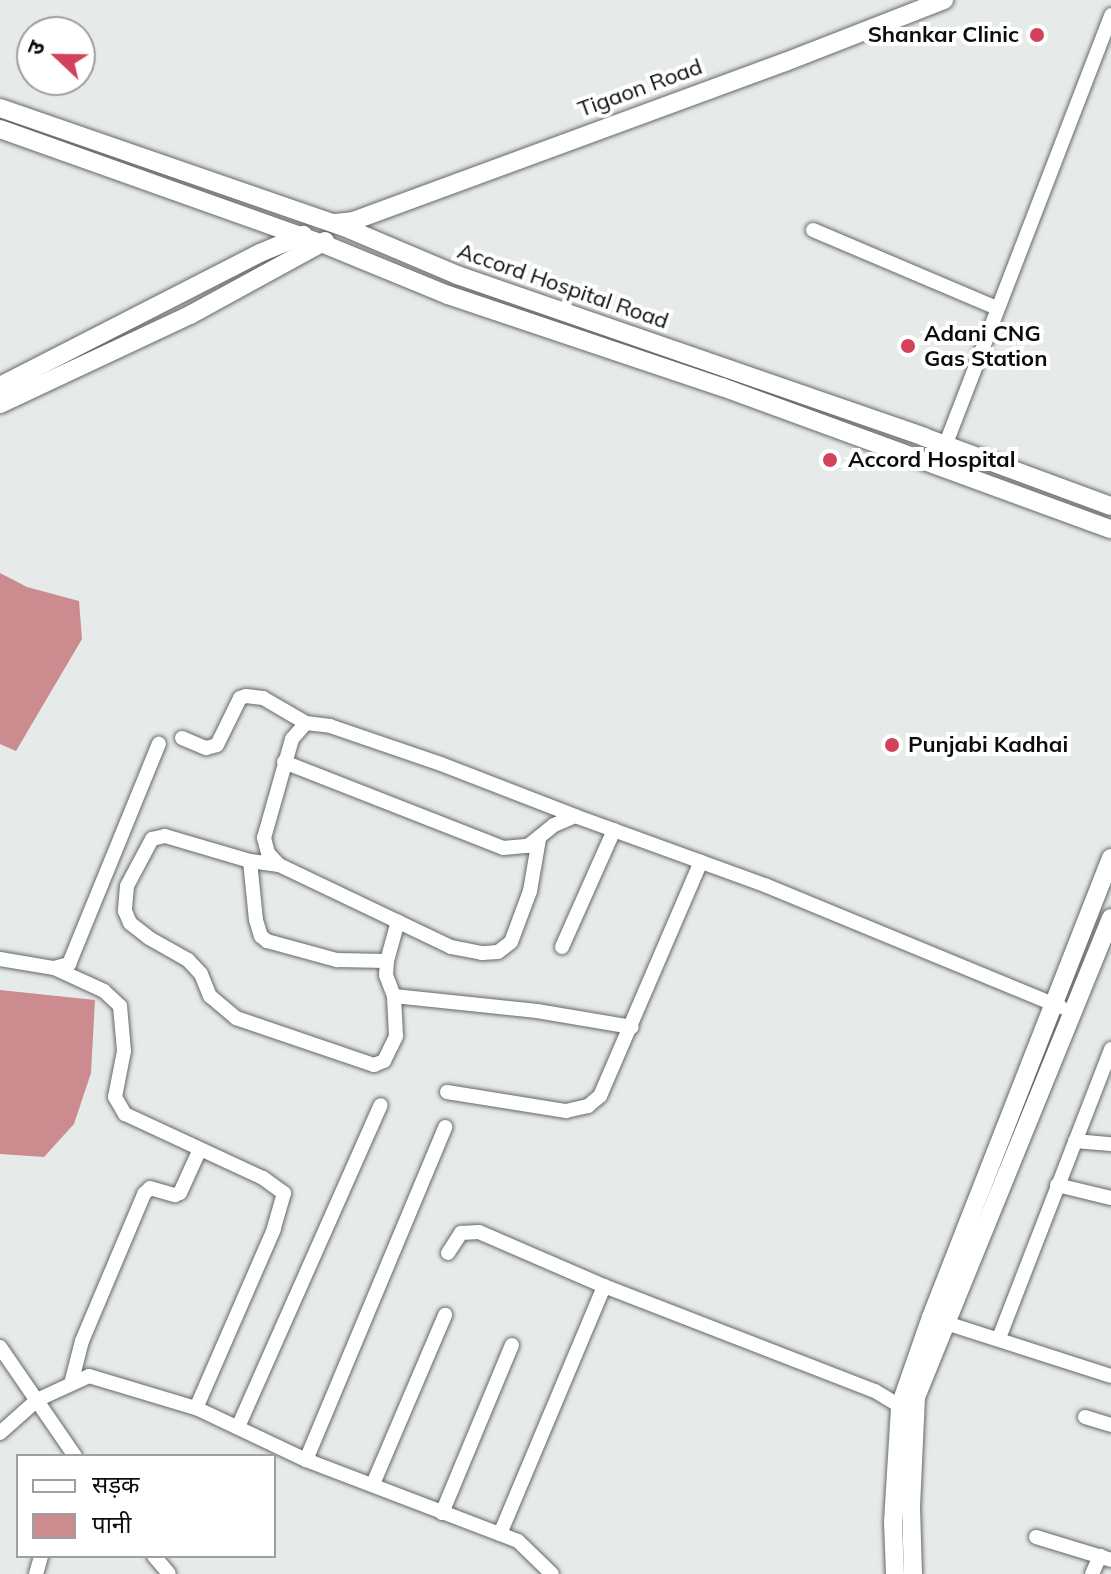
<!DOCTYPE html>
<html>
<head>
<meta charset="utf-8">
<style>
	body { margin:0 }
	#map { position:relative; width:1111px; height:1574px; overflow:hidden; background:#e6ebea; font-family:Mulish,"Noto Sans Devanagari",sans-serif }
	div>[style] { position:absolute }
	.water>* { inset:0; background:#cc8b8f }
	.roads { filter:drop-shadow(0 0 2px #646867) drop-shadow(0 0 2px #646867) }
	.minor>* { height:14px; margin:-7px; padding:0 7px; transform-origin:7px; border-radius:7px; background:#fff }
	.tertiary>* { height:18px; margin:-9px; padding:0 9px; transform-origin:9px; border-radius:9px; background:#fff }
	.dots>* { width:22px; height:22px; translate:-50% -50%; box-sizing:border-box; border:4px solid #fff; border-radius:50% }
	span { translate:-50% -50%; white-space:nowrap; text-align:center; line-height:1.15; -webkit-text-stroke:8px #fff; paint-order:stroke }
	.poi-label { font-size:22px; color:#0c0e0d; font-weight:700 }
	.right { translate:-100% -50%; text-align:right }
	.left { translate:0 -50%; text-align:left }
	.street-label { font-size:22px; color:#0c0e0d }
	.legend { position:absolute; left:16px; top:1454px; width:260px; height:104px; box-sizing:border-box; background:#fff; border:2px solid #9e9f9e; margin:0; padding:10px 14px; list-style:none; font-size:24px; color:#0c0e0d }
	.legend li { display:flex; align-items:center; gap:16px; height:40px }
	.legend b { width:40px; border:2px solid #9e9f9e }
	.north { position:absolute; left:16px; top:16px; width:80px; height:80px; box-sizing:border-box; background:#fff; border:2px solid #9e9f9e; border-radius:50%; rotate:292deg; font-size:22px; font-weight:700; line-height:32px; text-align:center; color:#0c0e0d }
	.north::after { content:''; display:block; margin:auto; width:28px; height:36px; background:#d2425a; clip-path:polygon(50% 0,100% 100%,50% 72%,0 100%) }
</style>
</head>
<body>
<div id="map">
	<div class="water">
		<i style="clip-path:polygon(0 573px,27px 587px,79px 601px,82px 639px,16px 751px,0 744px)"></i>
		<i style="clip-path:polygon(0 990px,95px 1000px,91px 1073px,74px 1124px,44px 1157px,0 1154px)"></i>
	</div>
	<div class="roads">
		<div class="minor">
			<i style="left:813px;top:230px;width:200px;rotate:23deg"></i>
			<i style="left:945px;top:446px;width:462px;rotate:-68.9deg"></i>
			<i style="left:182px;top:738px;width:26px;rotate:23deg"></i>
			<i style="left:206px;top:748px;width:11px;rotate:-15deg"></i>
			<i style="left:217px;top:745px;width:52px;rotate:-63.9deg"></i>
			<i style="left:240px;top:698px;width:6px;rotate:-18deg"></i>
			<i style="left:246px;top:696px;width:17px;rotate:7deg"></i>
			<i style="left:263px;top:698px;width:50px;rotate:30.2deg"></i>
			<i style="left:284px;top:762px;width:235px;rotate:21.4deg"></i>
			<i style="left:503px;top:848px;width:25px;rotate:-5deg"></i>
			<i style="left:528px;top:846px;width:33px;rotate:-39deg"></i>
			<i style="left:554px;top:825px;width:23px;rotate:-23deg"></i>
			<i style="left:575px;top:816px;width:204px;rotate:20deg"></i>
			<i style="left:767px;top:886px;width:318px;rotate:22.4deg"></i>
			<i style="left:539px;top:839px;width:53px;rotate:99.8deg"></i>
			<i style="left:530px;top:891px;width:54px;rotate:110.4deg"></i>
			<i style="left:511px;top:942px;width:16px;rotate:142deg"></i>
			<i style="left:498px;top:952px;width:16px;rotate:176deg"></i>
			<i style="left:482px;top:953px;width:32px;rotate:-169deg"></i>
			<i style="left:451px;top:947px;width:191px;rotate:-154.5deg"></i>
			<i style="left:279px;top:865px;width:16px;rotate:-133deg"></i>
			<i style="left:268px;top:853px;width:16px;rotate:-105deg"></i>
			<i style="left:264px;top:838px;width:103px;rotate:-74.2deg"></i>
			<i style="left:292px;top:739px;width:21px;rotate:-49deg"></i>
			<i style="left:306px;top:723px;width:24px;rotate:7deg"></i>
			<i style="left:330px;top:726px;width:117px;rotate:18.9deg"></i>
			<i style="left:441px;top:764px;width:144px;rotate:21.2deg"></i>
			<i style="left:250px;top:861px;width:59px;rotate:84.2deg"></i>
			<i style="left:256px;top:920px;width:17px;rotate:73deg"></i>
			<i style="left:261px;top:936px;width:8px;rotate:40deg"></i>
			<i style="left:267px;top:941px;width:73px;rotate:15.2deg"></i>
			<i style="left:337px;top:960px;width:50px;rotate:1.1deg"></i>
			<i style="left:279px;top:865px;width:29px;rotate:-172deg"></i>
			<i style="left:250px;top:861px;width:89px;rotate:-163.6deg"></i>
			<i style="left:165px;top:836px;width:13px;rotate:167deg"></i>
			<i style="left:152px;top:839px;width:53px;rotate:118deg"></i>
			<i style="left:127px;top:886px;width:25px;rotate:95deg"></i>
			<i style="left:125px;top:911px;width:13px;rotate:67deg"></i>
			<i style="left:130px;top:923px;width:24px;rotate:38deg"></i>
			<i style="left:149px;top:938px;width:45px;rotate:29.4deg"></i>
			<i style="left:188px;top:960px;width:19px;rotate:47deg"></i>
			<i style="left:201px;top:974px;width:24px;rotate:68deg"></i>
			<i style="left:210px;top:996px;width:34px;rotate:40deg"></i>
			<i style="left:236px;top:1018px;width:146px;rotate:18.8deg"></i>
			<i style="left:374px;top:1065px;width:11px;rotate:-22deg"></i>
			<i style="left:384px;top:1061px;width:28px;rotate:-64deg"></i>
			<i style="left:396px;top:1036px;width:40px;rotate:-92.9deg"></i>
			<i style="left:394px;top:996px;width:22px;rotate:-111deg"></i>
			<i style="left:386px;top:975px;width:14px;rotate:-86deg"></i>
			<i style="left:387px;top:961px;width:41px;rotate:-74.6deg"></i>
			<i style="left:562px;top:947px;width:128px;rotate:-66deg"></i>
			<i style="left:0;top:959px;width:55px;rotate:9.5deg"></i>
			<i style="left:54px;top:968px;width:16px;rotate:-15deg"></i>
			<i style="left:69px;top:964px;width:238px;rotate:-67.8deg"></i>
			<i style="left:54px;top:968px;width:55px;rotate:24.7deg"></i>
			<i style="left:104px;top:991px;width:22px;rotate:43deg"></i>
			<i style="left:120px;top:1006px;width:45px;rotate:84.9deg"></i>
			<i style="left:124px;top:1051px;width:47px;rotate:101.1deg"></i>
			<i style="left:115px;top:1097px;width:20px;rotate:60deg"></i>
			<i style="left:125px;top:1114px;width:152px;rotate:24.9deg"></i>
			<i style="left:263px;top:1178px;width:26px;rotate:36deg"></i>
			<i style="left:284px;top:1193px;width:37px;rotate:106deg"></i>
			<i style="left:274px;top:1229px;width:195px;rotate:113.5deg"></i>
			<i style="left:394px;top:996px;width:144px;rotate:6deg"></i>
			<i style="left:537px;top:1011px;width:96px;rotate:9.6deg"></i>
			<i style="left:447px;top:1092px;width:121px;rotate:9.1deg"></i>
			<i style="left:566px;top:1111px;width:23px;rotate:-13deg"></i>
			<i style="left:588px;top:1106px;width:16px;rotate:-40deg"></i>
			<i style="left:600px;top:1096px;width:255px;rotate:-66.7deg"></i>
			<i style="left:1075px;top:1141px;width:36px;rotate:5deg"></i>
			<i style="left:1057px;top:1185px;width:56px;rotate:13.5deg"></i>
			<i style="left:448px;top:1253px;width:24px;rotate:-57deg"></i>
			<i style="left:461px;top:1233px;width:18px;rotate:-3deg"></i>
			<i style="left:479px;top:1232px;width:136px;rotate:23.4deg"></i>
			<i style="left:604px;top:1286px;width:291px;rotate:21.2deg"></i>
			<i style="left:875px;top:1391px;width:29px;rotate:31deg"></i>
			<i style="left:943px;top:1322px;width:176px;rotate:17.8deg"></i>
			<i style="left:999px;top:1338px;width:310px;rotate:-68.8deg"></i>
			<i style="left:0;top:1347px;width:132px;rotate:55.5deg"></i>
			<i style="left:71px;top:1384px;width:44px;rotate:-75.7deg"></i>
			<i style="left:82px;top:1341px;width:160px;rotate:-67.1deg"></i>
			<i style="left:144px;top:1194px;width:8px;rotate:-45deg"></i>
			<i style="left:150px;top:1188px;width:26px;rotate:16deg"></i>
			<i style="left:175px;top:1195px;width:5px;rotate:-22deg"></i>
			<i style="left:180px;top:1193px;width:48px;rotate:-65.6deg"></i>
			<i style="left:1085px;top:1417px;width:27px;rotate:17deg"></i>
			<i style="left:238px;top:1427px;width:352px;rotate:-66.1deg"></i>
			<i style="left:0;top:1433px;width:50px;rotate:-41.7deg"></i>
			<i style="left:37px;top:1400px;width:57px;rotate:-24.8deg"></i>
			<i style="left:89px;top:1376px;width:112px;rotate:16.7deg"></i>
			<i style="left:196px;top:1408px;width:122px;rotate:25.3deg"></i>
			<i style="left:306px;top:1460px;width:227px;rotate:20.9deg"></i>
			<i style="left:518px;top:1541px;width:47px;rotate:44.1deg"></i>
			<i style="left:306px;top:1460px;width:361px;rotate:-67.3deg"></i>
			<i style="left:373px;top:1484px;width:184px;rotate:-66.9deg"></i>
			<i style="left:442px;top:1513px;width:182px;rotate:-67.4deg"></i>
			<i style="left:500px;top:1534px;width:269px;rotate:-67.2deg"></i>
			<i style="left:1036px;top:1537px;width:78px;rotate:17deg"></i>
			<i style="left:154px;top:1556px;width:23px;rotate:50deg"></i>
			<i style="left:36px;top:1574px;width:19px;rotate:-74deg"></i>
			<i style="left:1092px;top:1574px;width:20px;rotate:-66deg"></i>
		</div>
		<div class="tertiary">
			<i style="left:0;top:108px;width:364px;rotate:19.1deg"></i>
			<i style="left:344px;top:227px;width:123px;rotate:23deg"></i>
			<i style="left:457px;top:275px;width:494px;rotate:19.1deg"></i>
			<i style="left:924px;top:437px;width:199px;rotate:20.3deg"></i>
			<i style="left:0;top:129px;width:341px;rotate:19.6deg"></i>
			<i style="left:321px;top:243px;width:137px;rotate:22.3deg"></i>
			<i style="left:448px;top:295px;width:289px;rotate:18.6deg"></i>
			<i style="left:722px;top:387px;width:414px;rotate:20.1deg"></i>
			<i style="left:335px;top:223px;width:18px;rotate:-6deg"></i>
			<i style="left:353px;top:221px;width:460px;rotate:-20.2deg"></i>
			<i style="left:785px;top:62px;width:171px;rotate:-21.3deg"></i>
			<i style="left:0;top:386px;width:292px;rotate:-27.1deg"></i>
			<i style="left:260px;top:253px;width:47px;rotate:-22.7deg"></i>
			<i style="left:0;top:404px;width:210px;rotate:-25.1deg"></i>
			<i style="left:190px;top:315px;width:154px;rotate:-28.7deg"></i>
			<i style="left:895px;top:1574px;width:52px;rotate:-92.2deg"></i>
			<i style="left:893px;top:1522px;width:116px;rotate:-86.5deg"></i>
			<i style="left:900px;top:1406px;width:94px;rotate:-70.8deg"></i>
			<i style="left:931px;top:1317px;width:493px;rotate:-68.6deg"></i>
			<i style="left:913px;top:1574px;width:67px;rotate:-91.7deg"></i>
			<i style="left:911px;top:1507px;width:110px;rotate:-87.4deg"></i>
			<i style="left:916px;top:1397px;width:517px;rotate:-67.85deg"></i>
		</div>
	</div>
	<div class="dots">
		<i style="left:1037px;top:35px;background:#d2425a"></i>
		<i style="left:908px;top:346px;background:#d2425a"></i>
		<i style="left:830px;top:460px;background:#d2425a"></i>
		<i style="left:892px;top:745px;background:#d2425a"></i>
	</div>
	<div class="poi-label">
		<span class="right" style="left:1019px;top:35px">Shankar Clinic</span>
		<span class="left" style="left:924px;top:346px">Adani CNG<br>Gas Station</span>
		<span class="left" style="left:848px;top:460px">Accord Hospital</span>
		<span class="left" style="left:908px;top:745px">Punjabi Kadhai</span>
	</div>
	<div class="street-label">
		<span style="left:640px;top:88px;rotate:-20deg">Tigaon Road</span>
		<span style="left:563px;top:286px;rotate:19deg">Accord Hospital Road</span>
	</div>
	<ul class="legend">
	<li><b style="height:10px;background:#fff"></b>सड़क</li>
	<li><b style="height:22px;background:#cc8b8f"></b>पानी</li>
	</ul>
	<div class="north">उ</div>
</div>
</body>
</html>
